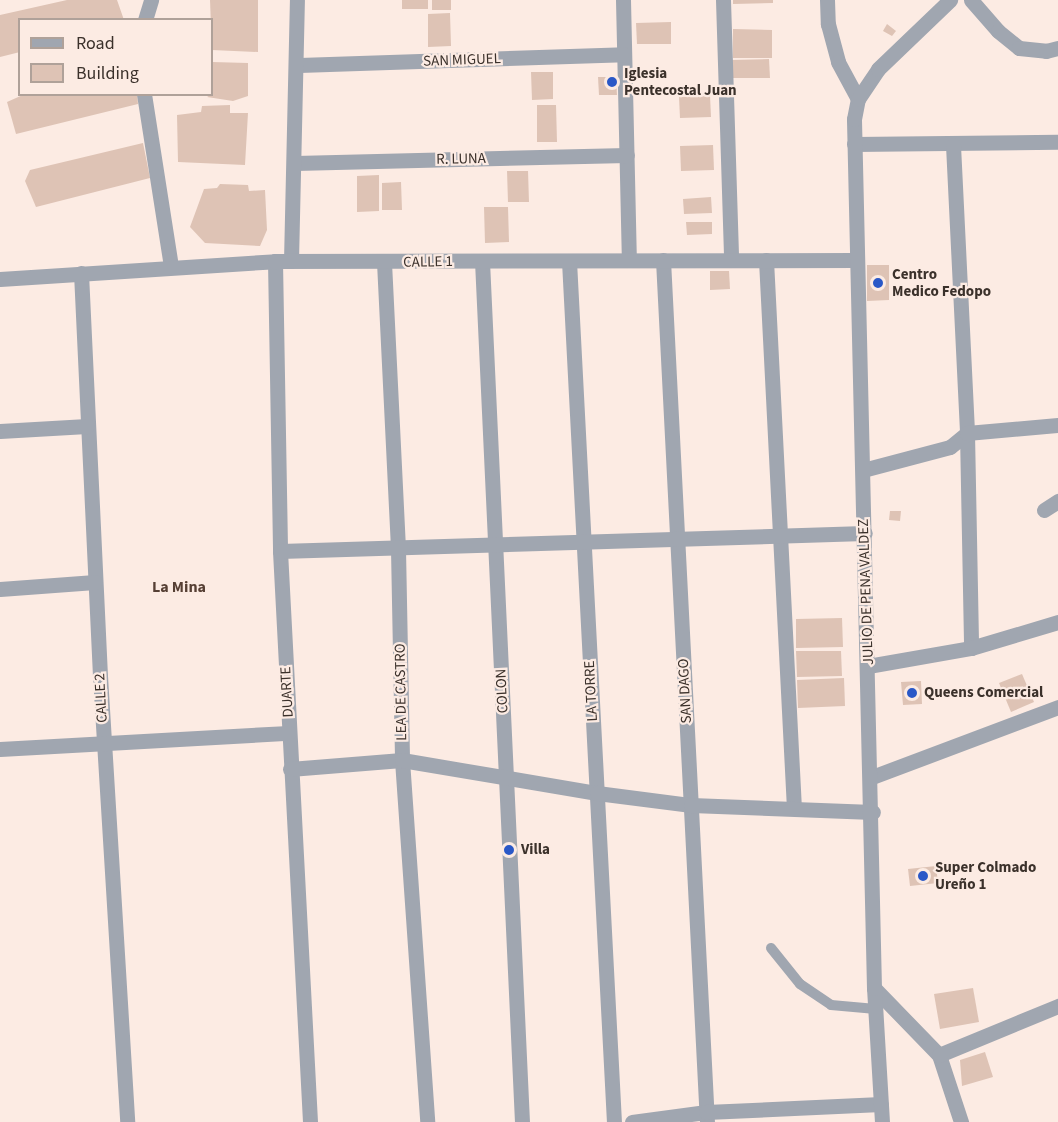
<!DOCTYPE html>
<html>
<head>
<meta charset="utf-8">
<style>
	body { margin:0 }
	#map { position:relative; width:1058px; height:1122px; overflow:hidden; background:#fcebe3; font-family:"Source Sans 3",sans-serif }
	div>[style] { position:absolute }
	.building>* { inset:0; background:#dec3b5 }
	.lane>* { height:10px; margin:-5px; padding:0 5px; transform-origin:5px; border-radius:5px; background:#a0a6b0 }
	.street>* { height:15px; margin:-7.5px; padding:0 7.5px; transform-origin:7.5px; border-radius:7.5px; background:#a0a6b0 }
	.dots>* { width:16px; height:16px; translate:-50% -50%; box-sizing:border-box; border:3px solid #fcebe3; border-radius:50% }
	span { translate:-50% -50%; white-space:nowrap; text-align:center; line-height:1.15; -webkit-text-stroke:4.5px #fcebe3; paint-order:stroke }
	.street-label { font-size:15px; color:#3b312b }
	.poi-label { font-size:15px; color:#3b312b; font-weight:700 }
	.left { translate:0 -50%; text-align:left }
	.neighbourhood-label { font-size:16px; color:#563f34; font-weight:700 }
	.legend { position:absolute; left:18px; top:18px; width:195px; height:78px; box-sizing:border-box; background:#fcebe3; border:2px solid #afa199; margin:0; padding:8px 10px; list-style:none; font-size:18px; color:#3b312b }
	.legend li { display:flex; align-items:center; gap:12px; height:30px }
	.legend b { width:30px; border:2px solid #afa199 }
</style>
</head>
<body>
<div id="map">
	<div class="building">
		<i style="clip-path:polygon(67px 0,117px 0,124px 20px,20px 20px,20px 52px,0 57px,0 15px)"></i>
		<i style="clip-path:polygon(210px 0,258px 0,258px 52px,212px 50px)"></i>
		<i style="clip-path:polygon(402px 0,428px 0,428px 9px,402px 9px)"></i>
		<i style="clip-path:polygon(432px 0,451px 0,451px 10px,432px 10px)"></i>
		<i style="clip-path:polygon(733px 0,773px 0,773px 3px,733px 4px)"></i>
		<i style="clip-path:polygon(450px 13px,451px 46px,428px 47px,428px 14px)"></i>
		<i style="clip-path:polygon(671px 22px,671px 44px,637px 44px,636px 23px)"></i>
		<i style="clip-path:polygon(887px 24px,896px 31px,892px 36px,883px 31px)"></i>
		<i style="clip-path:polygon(733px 29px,772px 30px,772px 58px,733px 58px)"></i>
		<i style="clip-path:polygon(769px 59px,770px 78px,732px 78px,732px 60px)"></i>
		<i style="clip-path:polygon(212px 62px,248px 63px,248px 96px,233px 101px,207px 97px,212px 94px)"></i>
		<i style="clip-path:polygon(531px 72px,553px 72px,553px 99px,532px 100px)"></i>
		<i style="clip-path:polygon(598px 77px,616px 77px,617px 95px,599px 95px)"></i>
		<i style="clip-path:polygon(25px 94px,137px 94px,138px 104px,16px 134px,7px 102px)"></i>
		<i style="clip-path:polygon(710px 96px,711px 117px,680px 118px,679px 97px)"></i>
		<i style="clip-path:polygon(230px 105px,230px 113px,248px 113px,245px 165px,178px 162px,177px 115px,201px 112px,202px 106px)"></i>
		<i style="clip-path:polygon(537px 105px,556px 105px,557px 142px,537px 142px)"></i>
		<i style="clip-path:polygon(143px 143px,150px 178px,36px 207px,25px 181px,30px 170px)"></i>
		<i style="clip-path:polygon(713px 145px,714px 170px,681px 171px,680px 146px)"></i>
		<i style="clip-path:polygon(507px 171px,528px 171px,529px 202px,508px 202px)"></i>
		<i style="clip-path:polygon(379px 175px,379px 211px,357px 212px,357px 176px)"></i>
		<i style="clip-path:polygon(401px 182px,402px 210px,382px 210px,382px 183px)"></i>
		<i style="clip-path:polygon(220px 184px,248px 185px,249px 191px,265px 190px,267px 230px,260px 246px,205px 243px,190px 227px,204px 189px,217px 188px)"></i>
		<i style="clip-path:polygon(711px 197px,712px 213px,684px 214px,683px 199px)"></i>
		<i style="clip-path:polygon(484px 207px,508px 207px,509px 242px,485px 243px)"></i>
		<i style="clip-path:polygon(686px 222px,712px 222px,712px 234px,687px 235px)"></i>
		<i style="clip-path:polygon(867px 265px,889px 265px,889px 300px,867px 301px)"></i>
		<i style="clip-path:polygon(710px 271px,729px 271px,730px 289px,710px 290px)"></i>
		<i style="clip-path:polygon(890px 511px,901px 511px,900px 521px,889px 520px)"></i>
		<i style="clip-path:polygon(842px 618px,843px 647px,796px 648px,796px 619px)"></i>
		<i style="clip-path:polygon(796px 651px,841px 651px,842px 676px,797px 677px)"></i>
		<i style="clip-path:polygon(1022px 674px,1034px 702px,1011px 712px,999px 683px)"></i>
		<i style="clip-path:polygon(844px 678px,845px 706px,798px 708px,797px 680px)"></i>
		<i style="clip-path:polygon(921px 681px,922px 704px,903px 705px,901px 682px)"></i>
		<i style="clip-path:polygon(936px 866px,938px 883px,910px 886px,908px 869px)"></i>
		<i style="clip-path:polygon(973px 988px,979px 1022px,940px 1029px,934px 994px)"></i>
		<i style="clip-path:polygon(985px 1052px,993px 1077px,962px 1086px,960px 1060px)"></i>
	</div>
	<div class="lane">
		<i style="left:771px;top:948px;width:46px;rotate:51.1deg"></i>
		<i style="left:800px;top:984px;width:37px;rotate:34deg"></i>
		<i style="left:831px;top:1005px;width:45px;rotate:5.1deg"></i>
	</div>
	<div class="street">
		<i style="left:623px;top:0;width:260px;rotate:88.7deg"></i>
		<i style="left:723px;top:0;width:260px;rotate:88.2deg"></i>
		<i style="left:827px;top:0;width:24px;rotate:88deg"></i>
		<i style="left:828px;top:24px;width:39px;rotate:75deg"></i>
		<i style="left:838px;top:62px;width:42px;rotate:61.6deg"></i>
		<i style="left:971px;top:0;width:41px;rotate:48.9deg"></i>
		<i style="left:998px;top:31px;width:27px;rotate:39deg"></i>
		<i style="left:1019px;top:48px;width:27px;rotate:6deg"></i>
		<i style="left:1046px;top:51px;width:12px;rotate:-14deg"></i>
		<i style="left:145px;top:20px;width:21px;rotate:-73deg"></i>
		<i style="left:299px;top:65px;width:325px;rotate:-1.9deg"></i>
		<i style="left:144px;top:94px;width:175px;rotate:81.1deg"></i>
		<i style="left:854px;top:144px;width:204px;rotate:-0.6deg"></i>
		<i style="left:953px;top:145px;width:288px;rotate:87.2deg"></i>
		<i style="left:967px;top:433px;width:215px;rotate:88.9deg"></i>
		<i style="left:295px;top:163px;width:332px;rotate:-1.4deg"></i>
		<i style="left:663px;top:260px;width:863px;rotate:87.08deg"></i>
		<i style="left:766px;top:260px;width:549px;rotate:87.08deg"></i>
		<i style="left:275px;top:261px;width:290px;rotate:89deg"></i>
		<i style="left:280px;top:551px;width:572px;rotate:86.99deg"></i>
		<i style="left:291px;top:261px;width:261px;rotate:-88.7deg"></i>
		<i style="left:482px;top:261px;width:862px;rotate:87.34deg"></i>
		<i style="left:569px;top:261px;width:862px;rotate:87.01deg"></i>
		<i style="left:384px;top:262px;width:287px;rotate:87.2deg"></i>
		<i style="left:398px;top:549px;width:211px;rotate:88.9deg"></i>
		<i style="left:402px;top:760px;width:363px;rotate:86deg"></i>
		<i style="left:81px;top:273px;width:403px;rotate:87.3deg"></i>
		<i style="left:100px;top:676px;width:447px;rotate:86.5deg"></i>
		<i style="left:0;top:279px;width:276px;rotate:-3.7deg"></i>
		<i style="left:275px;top:261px;width:581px;rotate:-0.1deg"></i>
		<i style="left:0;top:431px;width:87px;rotate:-3.3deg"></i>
		<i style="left:863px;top:470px;width:90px;rotate:-14.8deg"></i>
		<i style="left:950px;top:447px;width:22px;rotate:-39deg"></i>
		<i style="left:967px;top:433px;width:91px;rotate:-5deg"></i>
		<i style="left:1044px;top:510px;width:17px;rotate:-33deg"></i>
		<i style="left:280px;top:551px;width:585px;rotate:-1.76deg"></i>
		<i style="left:0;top:589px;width:95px;rotate:-4.2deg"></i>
		<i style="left:868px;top:666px;width:105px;rotate:-9.9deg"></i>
		<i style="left:971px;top:648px;width:91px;rotate:-16.6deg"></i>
		<i style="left:0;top:749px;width:289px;rotate:-3.2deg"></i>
		<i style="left:290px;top:769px;width:112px;rotate:-4.6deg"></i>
		<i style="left:402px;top:760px;width:198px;rotate:9.6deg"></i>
		<i style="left:597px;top:793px;width:95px;rotate:7.3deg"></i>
		<i style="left:691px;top:805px;width:182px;rotate:2.2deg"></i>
		<i style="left:872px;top:777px;width:199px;rotate:-20.6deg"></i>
		<i style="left:874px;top:988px;width:93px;rotate:45.9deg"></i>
		<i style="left:939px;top:1055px;width:71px;rotate:71.8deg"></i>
		<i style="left:939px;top:1055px;width:129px;rotate:-22.4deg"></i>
		<i style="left:632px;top:1122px;width:75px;rotate:-7.7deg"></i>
		<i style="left:706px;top:1112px;width:175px;rotate:-2.6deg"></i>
		<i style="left:882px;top:1122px;width:134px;rotate:-93.4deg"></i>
		<i style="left:874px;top:988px;width:869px;rotate:-91.32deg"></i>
		<i style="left:854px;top:119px;width:20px;rotate:-79deg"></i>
		<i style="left:858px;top:99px;width:36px;rotate:-56deg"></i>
		<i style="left:878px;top:69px;width:100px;rotate:-43.8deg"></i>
	</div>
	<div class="dots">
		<i style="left:612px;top:82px;background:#2a58c7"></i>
		<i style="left:878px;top:283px;background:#2a58c7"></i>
		<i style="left:912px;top:693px;background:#2a58c7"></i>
		<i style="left:509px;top:850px;background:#2a58c7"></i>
		<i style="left:923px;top:876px;background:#2a58c7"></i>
	</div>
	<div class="street-label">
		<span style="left:462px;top:60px;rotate:-2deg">SAN MIGUEL</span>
		<span style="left:461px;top:159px;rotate:-1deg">R. LUNA</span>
		<span style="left:428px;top:262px;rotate:-1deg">CALLE 1</span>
		<span style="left:866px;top:592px;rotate:-92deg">JULIO DE PENA VALDEZ</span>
		<span style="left:502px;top:691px;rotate:-93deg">COLON</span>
		<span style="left:591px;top:691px;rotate:-93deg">LA TORRE</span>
		<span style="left:685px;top:691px;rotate:-93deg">SAN DAGO</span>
		<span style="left:287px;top:692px;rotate:-93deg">DUARTE</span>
		<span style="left:401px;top:692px;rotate:-91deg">LEA DE CASTRO</span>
		<span style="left:101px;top:698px;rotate:-93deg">CALLE 2</span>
	</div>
	<div class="poi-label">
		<span class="left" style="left:624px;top:82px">Iglesia<br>Pentecostal Juan</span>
		<span class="left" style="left:892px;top:283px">Centro<br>Medico Fedopo</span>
		<span class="left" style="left:924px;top:693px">Queens Comercial</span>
		<span class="left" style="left:521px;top:850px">Villa</span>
		<span class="left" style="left:935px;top:876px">Super Colmado<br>Ureño 1</span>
	</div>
	<div class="neighbourhood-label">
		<span style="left:179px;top:587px">La Mina</span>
	</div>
	<ul class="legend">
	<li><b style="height:8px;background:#a0a6b0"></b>Road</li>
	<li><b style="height:16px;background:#dec3b5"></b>Building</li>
	</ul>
</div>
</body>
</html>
